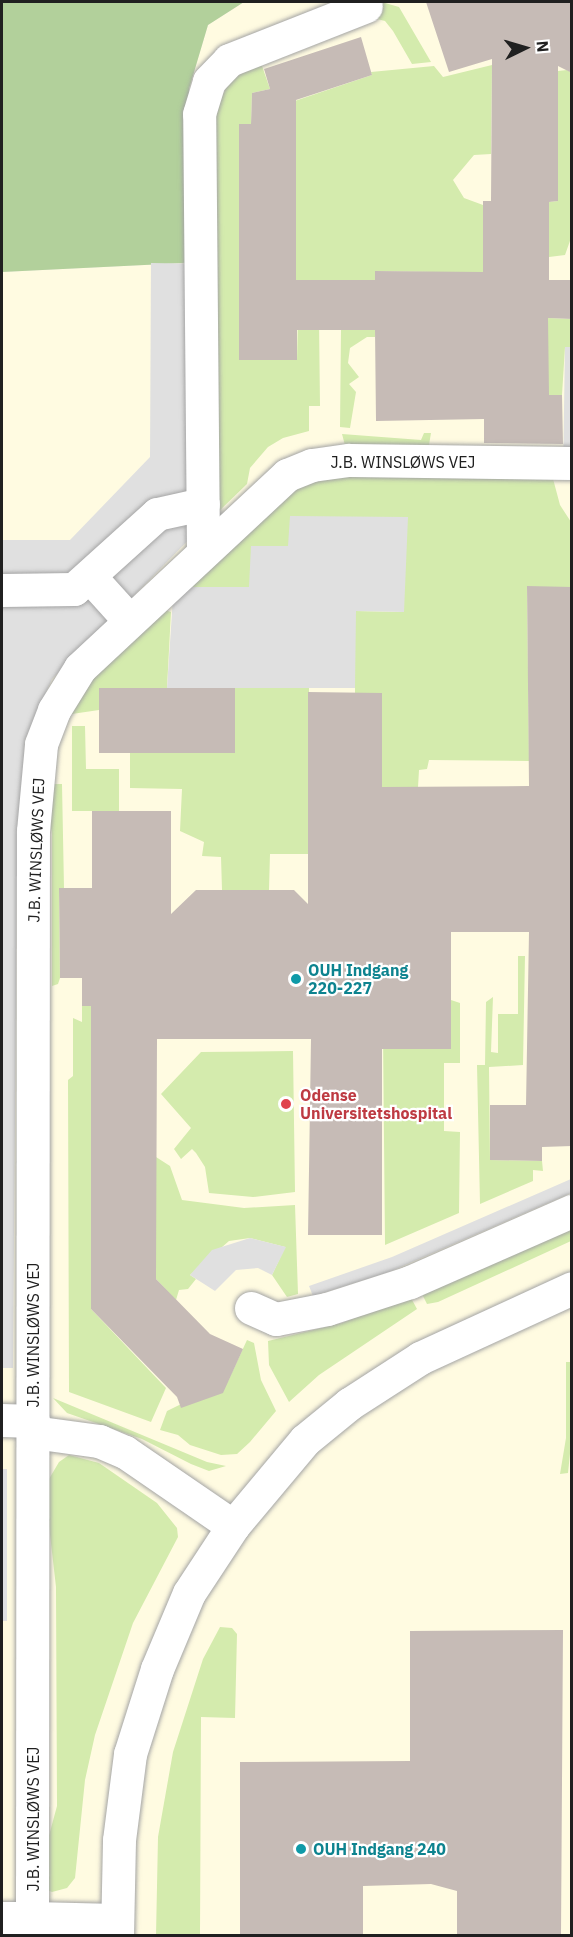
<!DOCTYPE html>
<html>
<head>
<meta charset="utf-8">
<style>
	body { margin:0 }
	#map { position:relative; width:573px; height:1937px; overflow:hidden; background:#f1ece7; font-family:"IBM Plex Sans",sans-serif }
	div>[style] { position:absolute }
	.education>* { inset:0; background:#fffbe1 }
	.grass>* { inset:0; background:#d4ebad }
	.forest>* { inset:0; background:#b2d09b }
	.parking>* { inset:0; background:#e0e0e0 }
	.building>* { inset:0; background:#c6bbb6 }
	.roads { filter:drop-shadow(0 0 2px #a4a4a4) drop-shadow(0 0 2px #a4a4a4) }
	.minor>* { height:33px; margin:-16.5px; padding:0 16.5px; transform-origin:16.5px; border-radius:16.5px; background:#fff }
	.dots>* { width:16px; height:16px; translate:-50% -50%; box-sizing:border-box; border:3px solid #fff; border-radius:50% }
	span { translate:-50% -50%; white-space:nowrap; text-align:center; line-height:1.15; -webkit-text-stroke:4.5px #fff; paint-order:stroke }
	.street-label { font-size:16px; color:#202020 }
	.culture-label { font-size:16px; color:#0d838f; font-weight:700 }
	.left { translate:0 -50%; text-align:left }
	.health-label { font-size:16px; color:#be3a42; font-weight:700 }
	.frame { position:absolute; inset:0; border:3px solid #202020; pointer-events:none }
	.north { position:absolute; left:495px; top:18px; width:60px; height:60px; -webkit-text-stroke:4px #fff; paint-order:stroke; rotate:85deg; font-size:16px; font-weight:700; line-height:24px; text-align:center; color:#202020 }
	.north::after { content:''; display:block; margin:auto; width:21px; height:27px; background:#202020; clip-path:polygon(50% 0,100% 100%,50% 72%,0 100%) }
</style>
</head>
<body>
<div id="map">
	<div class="education">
		<i style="clip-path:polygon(244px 2px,571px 2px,571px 1935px,2px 1935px,2px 272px,185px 263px,189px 89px,208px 25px)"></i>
	</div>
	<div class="grass">
		<i style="clip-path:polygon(385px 3px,399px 7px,431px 62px,412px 64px,393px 31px,385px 21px,377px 19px,372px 6px)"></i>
		<i style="clip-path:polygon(261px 63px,270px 89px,252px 93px,251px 124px,239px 124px,239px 359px,297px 360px,298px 318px,319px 319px,320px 406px,309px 406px,309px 431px,283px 438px,268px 447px,250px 468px,247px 484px,217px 513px,214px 113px,230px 80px)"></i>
		<i style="clip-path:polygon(492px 65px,491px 154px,474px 155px,453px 180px,464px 198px,483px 205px,483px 280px,434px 272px,376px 271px,375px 280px,296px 280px,296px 125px,274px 108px,372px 75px,371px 72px,434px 66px,443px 77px)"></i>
		<i style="clip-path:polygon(567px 70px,572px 73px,571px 238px,565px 255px,549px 257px,549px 202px,558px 201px,558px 71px)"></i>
		<i style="clip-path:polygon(376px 318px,375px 337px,367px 337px,350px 348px,348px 363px,359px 377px,349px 384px,356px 392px,350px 428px,340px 427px,341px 330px)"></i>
		<i style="clip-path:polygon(548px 318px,571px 319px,571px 347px,565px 347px,562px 395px,548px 395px)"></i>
		<i style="clip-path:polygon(424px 433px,431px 433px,429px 445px,346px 449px,342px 434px,421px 440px)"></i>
		<i style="clip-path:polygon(335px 473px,552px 475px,560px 505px,571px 522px,571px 587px,527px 587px,529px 761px,429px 760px,427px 769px,419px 770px,416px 822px,382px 821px,382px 693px,355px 693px,355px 611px,403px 612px,288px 546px,249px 587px,185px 587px,277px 495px)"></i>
		<i style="clip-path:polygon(165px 610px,171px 612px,167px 688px,100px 688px,99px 710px,65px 715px,93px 677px)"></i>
		<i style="clip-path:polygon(235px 688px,309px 688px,311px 854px,270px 854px,269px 890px,222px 890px,221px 857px,202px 856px,204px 842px,180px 831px,182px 789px,130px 788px,130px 753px,235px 753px)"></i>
		<i style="clip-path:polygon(72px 726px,85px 726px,86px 769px,119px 769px,119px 811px,72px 811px)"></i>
		<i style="clip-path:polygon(51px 784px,62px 784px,64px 888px,59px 889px,60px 978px,58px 984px,52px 986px,52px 833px,48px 814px)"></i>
		<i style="clip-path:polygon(518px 956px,525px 956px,523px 1065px,489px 1067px,490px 1160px,542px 1161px,543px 1171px,533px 1170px,533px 1181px,480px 1204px,477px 1065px,485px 1065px,486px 1002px,493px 997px,491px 1052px,498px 1053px,498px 1014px,518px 1014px)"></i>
		<i style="clip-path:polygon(451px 1000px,460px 1003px,460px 1063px,444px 1063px,444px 1131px,460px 1132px,459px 1213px,385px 1245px,383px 1034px,388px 1034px,389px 1049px,420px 1049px,420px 1034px,451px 1034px)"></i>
		<i style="clip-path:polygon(82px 1006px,91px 1006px,91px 1309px,166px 1388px,151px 1422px,69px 1392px,68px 1080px,73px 1076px,73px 1018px,82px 1022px)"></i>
		<i style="clip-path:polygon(293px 1051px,295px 1192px,253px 1197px,209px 1193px,205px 1167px,196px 1153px,192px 1149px,181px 1159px,174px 1149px,191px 1128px,161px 1094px,201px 1052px)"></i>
		<i style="clip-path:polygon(156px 1157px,170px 1166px,182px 1200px,244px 1208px,295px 1205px,298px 1294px,287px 1297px,272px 1275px,285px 1247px,250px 1238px,229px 1241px,190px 1275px,196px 1279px,188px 1289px,179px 1290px,176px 1300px,156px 1279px)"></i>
		<i style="clip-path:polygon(571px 1228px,571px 1241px,438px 1302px,427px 1304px,422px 1294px)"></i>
		<i style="clip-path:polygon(410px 1296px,417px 1309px,319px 1375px,289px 1402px,269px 1365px,268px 1341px,342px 1323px)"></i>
		<i style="clip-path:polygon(247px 1340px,254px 1343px,261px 1380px,276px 1411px,250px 1442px,237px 1454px,221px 1455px,190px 1445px,178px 1435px,160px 1430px,167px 1411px,228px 1381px)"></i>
		<i style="clip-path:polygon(566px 1362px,571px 1362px,571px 1444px,568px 1473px,560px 1474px,566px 1438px)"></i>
		<i style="clip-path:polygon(53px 1398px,207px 1462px,226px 1466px,209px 1471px,191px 1464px,142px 1439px,67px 1413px)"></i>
		<i style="clip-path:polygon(69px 1455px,99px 1463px,157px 1503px,177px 1528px,178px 1537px,133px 1623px,95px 1735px,85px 1780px,75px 1878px,67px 1888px,52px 1892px,44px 1889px,44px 1854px,57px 1806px,56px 1587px,49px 1526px,49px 1479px,59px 1462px)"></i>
		<i style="clip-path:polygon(220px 1627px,232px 1628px,237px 1634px,235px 1718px,201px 1717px,200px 1935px,156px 1935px,158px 1837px,173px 1752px,203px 1659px)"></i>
	</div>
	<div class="forest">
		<i style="clip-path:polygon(2px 2px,244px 2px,208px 25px,189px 89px,185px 263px,2px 272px)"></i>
	</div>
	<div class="parking">
		<i style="clip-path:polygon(151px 263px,213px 264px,213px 515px,52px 679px,25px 740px,17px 868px,13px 1368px,2px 1368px,2px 540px,70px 540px,150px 457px)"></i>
		<i style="clip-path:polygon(565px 347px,571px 347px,571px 474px,563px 474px)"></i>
		<i style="clip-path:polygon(290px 516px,408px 517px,404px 612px,356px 611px,355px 688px,167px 688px,173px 597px,185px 587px,249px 587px,251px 546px,288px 546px)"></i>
		<i style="clip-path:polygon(571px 1179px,571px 1193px,389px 1272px,313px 1296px,309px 1286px,392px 1257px)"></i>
		<i style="clip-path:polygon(250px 1238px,286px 1247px,272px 1275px,258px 1268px,236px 1270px,215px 1291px,190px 1275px,212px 1250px)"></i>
		<i style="clip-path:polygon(2px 1469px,7px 1469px,7px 1621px,2px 1621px)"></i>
	</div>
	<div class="building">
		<i style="clip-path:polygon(426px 2px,572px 2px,572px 73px,558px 66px,558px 201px,549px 202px,549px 280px,572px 280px,572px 319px,548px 318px,549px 395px,562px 395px,563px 444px,484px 443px,484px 419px,376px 421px,375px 330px,297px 330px,297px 360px,239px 360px,239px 124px,251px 124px,252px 93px,270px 89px,264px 69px,361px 37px,372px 75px,296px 100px,296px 280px,375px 280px,375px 271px,483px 272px,483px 201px,491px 201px,492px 59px,449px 72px)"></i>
		<i style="clip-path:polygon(527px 586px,572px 587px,572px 1146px,542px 1147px,542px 1161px,490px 1160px,490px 1105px,526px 1105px,529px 932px,451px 932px,451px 1049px,382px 1049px,382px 1235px,308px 1235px,311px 1039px,157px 1039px,156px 1279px,210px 1334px,243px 1349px,223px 1393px,181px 1408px,177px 1397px,91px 1309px,91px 1006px,82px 1006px,82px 978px,60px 978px,59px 888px,92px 888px,92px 811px,171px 811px,171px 914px,196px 890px,294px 890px,308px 904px,308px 692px,382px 693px,382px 787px,529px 786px)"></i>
		<i style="clip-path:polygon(99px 688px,235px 688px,235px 753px,99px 753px)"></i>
		<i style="clip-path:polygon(563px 1630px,561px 1935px,457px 1935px,457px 1891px,431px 1884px,363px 1886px,363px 1935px,240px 1935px,240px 1762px,410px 1761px,410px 1631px)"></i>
	</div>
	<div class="roads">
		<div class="minor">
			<i style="left:203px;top:550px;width:436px;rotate:-90.5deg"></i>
			<i style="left:199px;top:114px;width:34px;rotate:-73deg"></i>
			<i style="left:209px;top:81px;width:29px;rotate:-46deg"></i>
			<i style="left:229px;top:60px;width:147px;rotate:-21.5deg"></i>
			<i style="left:91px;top:578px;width:57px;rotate:47.9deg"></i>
			<i style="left:2px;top:590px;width:72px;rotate:-0.8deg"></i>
			<i style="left:74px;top:589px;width:112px;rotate:-42.1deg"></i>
			<i style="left:157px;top:514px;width:47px;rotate:-12.3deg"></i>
			<i style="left:251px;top:1308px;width:27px;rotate:24deg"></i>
			<i style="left:276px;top:1319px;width:52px;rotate:-11.1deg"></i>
			<i style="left:327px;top:1309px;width:87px;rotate:-18deg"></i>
			<i style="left:410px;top:1282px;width:177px;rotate:-23.7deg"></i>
			<i style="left:2px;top:1420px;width:31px;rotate:2deg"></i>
			<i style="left:33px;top:1432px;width:67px;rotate:7.8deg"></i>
			<i style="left:99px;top:1441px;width:28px;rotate:23deg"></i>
			<i style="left:125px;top:1452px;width:131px;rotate:34.4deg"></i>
			<i style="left:2px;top:1918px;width:30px"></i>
			<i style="left:117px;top:1920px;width:85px;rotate:-178.7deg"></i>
			<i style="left:32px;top:1918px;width:1087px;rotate:-89.95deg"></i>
			<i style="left:33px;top:831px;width:87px;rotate:-84.7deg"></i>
			<i style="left:41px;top:744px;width:36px;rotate:-69deg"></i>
			<i style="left:54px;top:710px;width:49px;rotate:-58.2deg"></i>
			<i style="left:80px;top:668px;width:283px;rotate:-43deg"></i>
			<i style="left:287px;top:475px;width:27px;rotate:-22deg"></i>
			<i style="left:312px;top:465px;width:37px;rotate:-8deg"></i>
			<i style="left:349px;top:460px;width:223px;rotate:0.8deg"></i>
			<i style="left:117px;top:1936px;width:96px;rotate:-88.8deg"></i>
			<i style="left:119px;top:1840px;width:87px;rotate:-82.7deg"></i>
			<i style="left:130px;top:1754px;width:89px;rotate:-72.4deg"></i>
			<i style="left:157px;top:1669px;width:82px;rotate:-67.2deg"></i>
			<i style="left:189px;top:1593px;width:80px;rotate:-56.7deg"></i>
			<i style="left:233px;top:1526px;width:112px;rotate:-50.1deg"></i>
			<i style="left:305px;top:1440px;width:57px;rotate:-39.3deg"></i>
			<i style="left:349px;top:1404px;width:85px;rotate:-32.9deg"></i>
			<i style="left:420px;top:1358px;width:167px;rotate:-24.7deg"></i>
		</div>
	</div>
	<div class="dots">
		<i style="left:296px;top:979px;background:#0f9aa8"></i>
		<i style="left:286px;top:1104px;background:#e0444e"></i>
		<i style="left:301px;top:1849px;background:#0f9aa8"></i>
	</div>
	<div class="street-label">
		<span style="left:403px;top:462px">J.B. WINSLØWS VEJ</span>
		<span style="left:36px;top:850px;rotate:-88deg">J.B. WINSLØWS VEJ</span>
		<span style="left:33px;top:1335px;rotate:-90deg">J.B. WINSLØWS VEJ</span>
		<span style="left:33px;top:1819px;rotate:-90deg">J.B. WINSLØWS VEJ</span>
	</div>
	<div class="culture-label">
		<span class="left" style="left:308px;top:979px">OUH Indgang<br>220-227</span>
		<span class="left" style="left:313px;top:1849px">OUH Indgang 240</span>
	</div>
	<div class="health-label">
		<span class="left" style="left:300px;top:1104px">Odense<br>Universitetshospital</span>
	</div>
	<div class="frame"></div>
	<div class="north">N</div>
</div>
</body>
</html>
